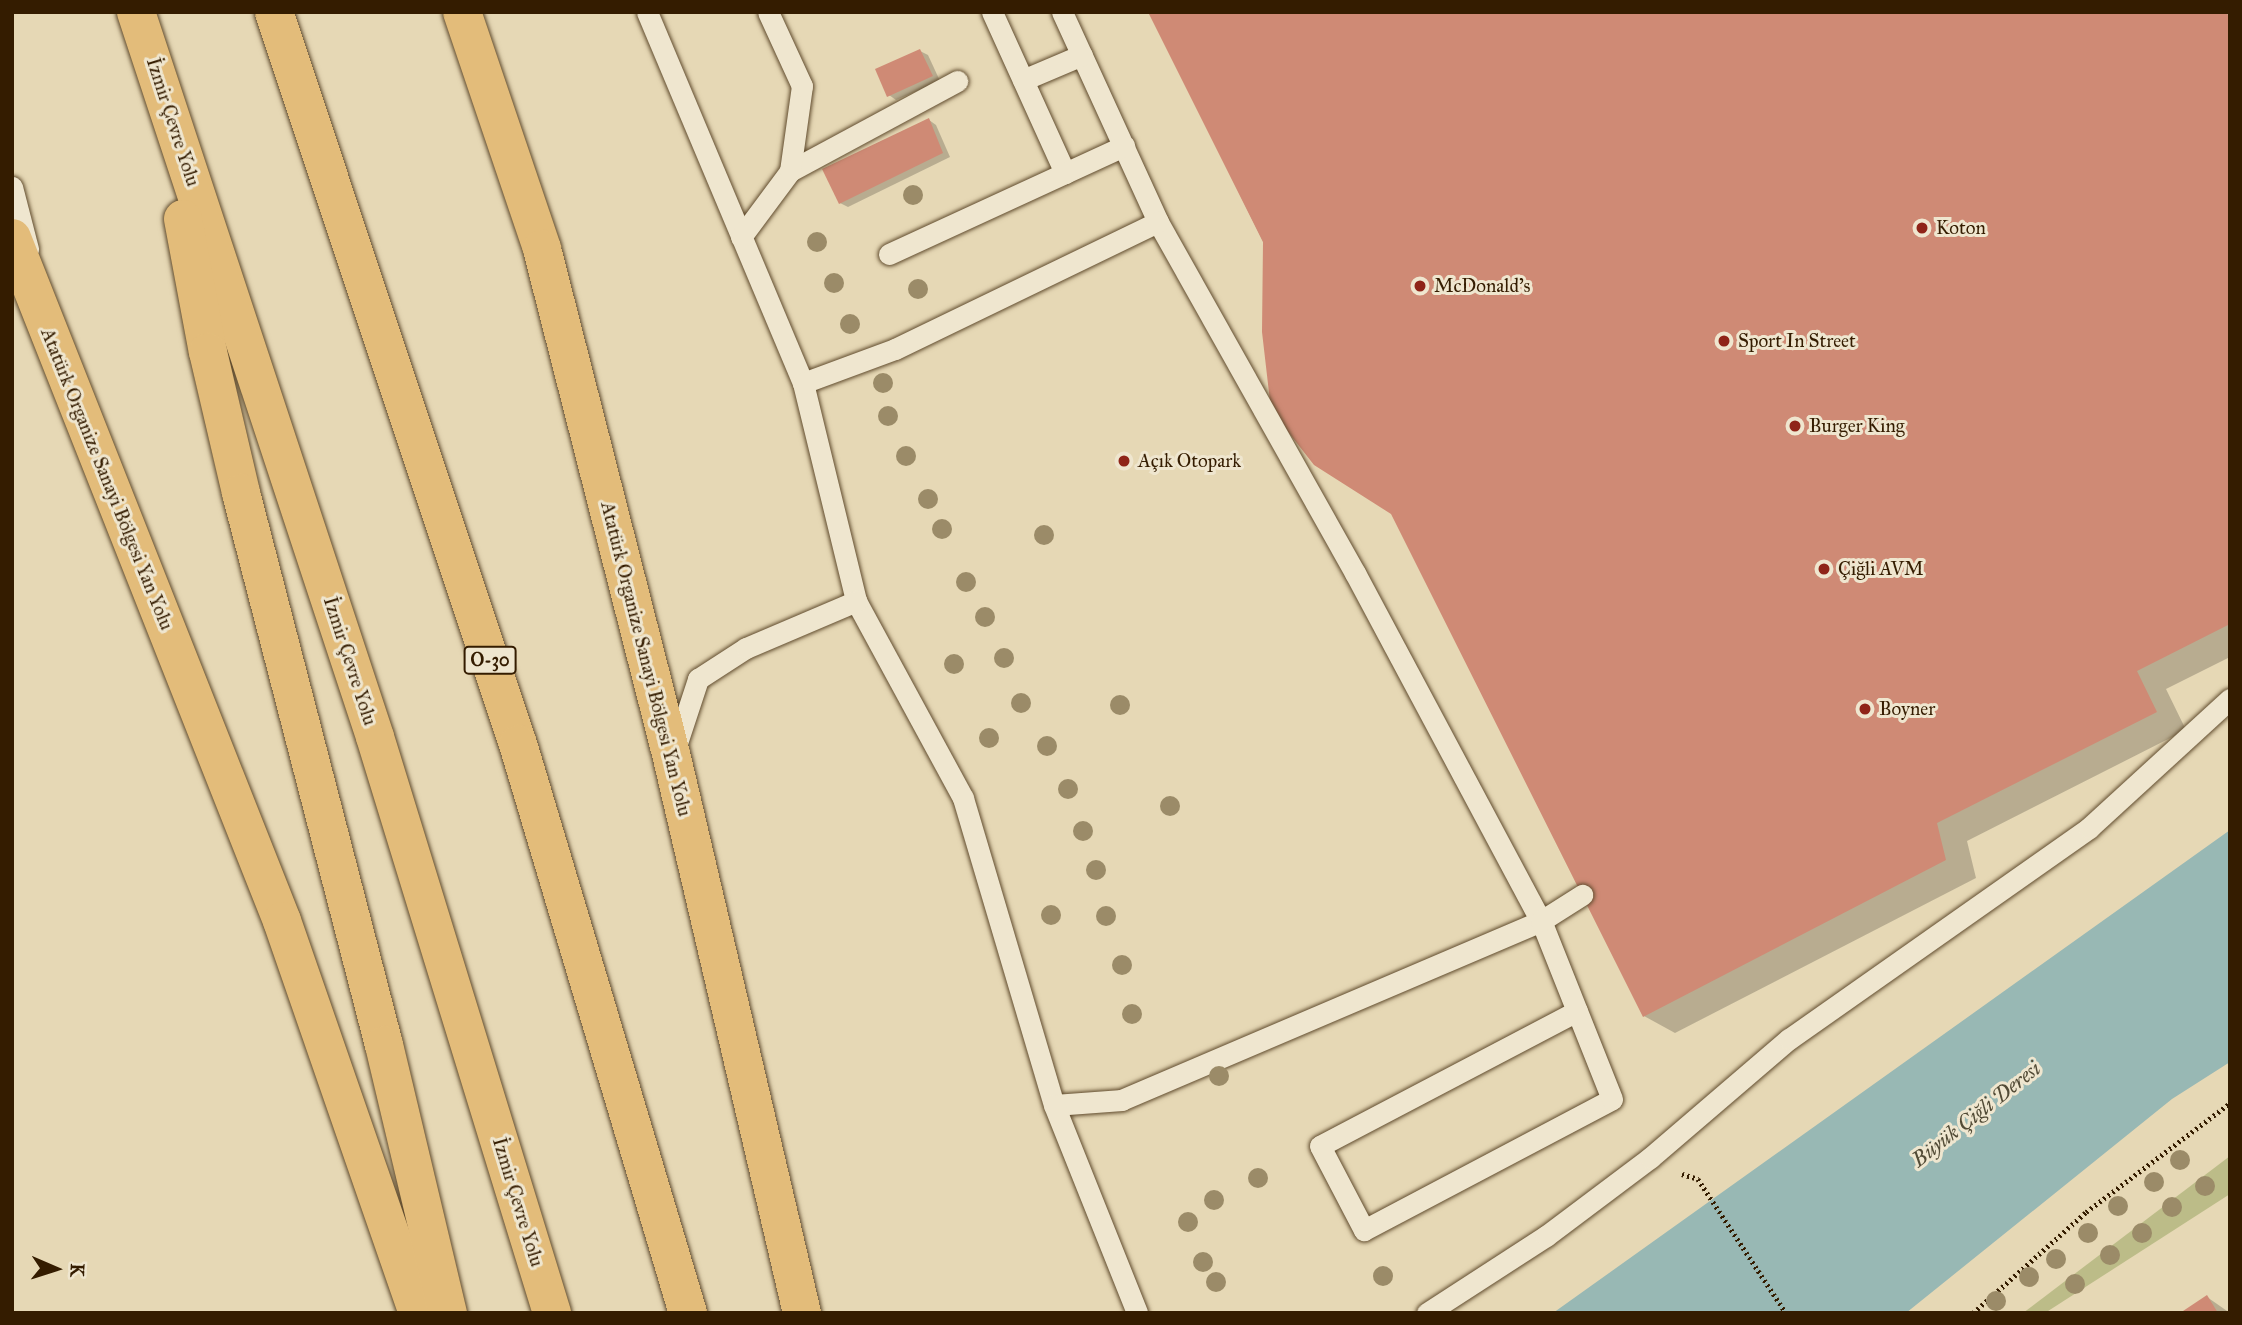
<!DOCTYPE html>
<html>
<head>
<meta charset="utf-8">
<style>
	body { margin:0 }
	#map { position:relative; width:2242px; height:1325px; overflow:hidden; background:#e6d8b5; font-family:"IM FELL Great Primer",serif }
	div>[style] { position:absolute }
	.green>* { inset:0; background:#bcbc88 }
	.water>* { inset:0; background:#98b8b4 }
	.shadow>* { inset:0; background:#0003 }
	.building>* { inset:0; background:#cf8a75 }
	.path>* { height:4.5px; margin-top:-2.25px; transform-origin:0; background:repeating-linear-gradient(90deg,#341c00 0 2px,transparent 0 5.5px) }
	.roads { filter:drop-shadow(0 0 2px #604b2d) drop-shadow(0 0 2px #604b2d) }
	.service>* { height:21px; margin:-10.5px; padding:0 10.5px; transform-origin:10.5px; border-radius:10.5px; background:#efe6cf }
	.primary>* { height:38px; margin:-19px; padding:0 19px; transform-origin:19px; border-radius:19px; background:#e3bc7a }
	.motorway>* { height:38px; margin:-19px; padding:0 19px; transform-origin:19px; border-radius:19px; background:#e3bc7a }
	.trees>* { width:20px; height:20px; margin:-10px; border-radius:50%; background:#9b8b68 }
	.dots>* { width:19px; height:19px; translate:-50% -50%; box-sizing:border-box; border:4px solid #efe6cf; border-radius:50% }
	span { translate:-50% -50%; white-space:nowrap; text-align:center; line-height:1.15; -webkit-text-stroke:6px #efe6cf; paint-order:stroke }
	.shield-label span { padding:2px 5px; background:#efe6cf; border:2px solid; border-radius:5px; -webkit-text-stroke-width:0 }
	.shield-label { font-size:18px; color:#341c00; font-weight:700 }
	.street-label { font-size:19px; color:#341c00 }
	.poi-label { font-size:19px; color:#341c00 }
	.left { translate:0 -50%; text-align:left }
	.water-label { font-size:21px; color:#524b36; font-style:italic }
	.frame { position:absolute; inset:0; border:14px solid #341c00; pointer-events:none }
	.north { position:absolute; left:21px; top:1234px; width:70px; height:70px; -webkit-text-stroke:5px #efe6cf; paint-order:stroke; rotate:93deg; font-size:19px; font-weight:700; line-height:28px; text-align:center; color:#341c00 }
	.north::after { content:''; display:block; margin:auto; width:24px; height:32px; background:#341c00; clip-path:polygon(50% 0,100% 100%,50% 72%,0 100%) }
</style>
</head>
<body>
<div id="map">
	<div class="green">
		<i style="clip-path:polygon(2230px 1156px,2230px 1194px,2045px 1313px,2023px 1313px)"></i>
	</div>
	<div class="water">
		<i style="clip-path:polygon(2230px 830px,2230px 1062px,2172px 1099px,1906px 1313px,1553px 1313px)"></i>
	</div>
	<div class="shadow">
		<i style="clip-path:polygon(1150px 12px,2230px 12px,2230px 657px,2166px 689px,2186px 730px,1967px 841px,1976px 878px,1675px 1033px,1644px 1016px)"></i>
		<i style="clip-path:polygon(920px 51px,928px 55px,940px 81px,896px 100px,889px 95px)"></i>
		<i style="clip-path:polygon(929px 120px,936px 125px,950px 157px,848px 207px,840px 203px)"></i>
		<i style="clip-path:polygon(2207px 1297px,2230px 1313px,2183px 1313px)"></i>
	</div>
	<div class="building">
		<i style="clip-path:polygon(1148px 12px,2226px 12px,2230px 19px,2230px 624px,2137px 671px,2157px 712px,1937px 823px,1946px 860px,1643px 1017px,1391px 514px,1314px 465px,1271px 410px,1262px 332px,1263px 242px)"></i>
		<i style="clip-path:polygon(920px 49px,933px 76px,887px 97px,875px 69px)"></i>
		<i style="clip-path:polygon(929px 118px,943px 153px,839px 204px,822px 169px)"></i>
		<i style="clip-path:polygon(2207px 1295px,2218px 1313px,2180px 1313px)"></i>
	</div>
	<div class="path">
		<i style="left:1682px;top:1174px;width:17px;rotate:17deg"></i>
		<i style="left:1698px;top:1179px;width:160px;rotate:56.7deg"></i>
		<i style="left:1973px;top:1313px;width:152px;rotate:-41.8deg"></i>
		<i style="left:2086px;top:1212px;width:181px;rotate:-37.1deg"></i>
	</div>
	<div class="roads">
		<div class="service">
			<i style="left:647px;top:12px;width:402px;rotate:67.2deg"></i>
			<i style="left:803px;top:383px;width:224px;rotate:76.3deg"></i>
			<i style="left:856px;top:601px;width:224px;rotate:61.5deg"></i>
			<i style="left:963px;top:798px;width:320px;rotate:73.5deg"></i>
			<i style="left:992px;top:12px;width:177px;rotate:65.6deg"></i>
			<i style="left:1062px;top:12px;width:231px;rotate:65.4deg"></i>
			<i style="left:1158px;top:222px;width:403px;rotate:60.7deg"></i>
			<i style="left:1355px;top:573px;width:395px;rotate:61.9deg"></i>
			<i style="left:1541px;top:921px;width:456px;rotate:156.9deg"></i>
			<i style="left:1122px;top:1100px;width:68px;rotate:175.8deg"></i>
			<i style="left:1054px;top:1105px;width:224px;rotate:68.2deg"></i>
			<i style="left:1023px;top:80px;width:64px;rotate:-23deg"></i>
			<i style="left:790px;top:171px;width:190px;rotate:-28.3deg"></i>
			<i style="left:12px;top:187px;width:64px;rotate:75.5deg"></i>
			<i style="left:741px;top:237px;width:82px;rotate:-53.4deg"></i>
			<i style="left:790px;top:171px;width:86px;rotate:-82deg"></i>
			<i style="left:802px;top:86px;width:81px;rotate:-114.7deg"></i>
			<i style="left:889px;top:254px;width:259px;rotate:-24.7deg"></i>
			<i style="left:803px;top:383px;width:98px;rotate:-20.3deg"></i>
			<i style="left:895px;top:349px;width:292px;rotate:-25.8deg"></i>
			<i style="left:675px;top:749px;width:74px;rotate:-71.8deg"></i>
			<i style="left:698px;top:679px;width:57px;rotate:-32.9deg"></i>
			<i style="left:746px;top:648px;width:120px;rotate:-23.1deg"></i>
			<i style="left:1577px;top:1011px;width:290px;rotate:152.3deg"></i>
			<i style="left:1320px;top:1146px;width:95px;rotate:62.4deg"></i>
			<i style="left:1364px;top:1230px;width:280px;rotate:-27.8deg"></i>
			<i style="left:1612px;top:1099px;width:192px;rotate:-111.7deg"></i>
			<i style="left:1541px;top:921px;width:49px;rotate:-32.4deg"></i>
			<i style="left:1427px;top:1313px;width:142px;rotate:-32.9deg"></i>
			<i style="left:1546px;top:1236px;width:130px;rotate:-36.9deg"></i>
			<i style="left:1650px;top:1158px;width:183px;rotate:-40.6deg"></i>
			<i style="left:1789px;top:1039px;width:367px;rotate:-35.1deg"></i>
			<i style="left:2089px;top:828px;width:191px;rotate:-42.5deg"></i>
		</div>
		<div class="primary">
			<i style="left:462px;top:12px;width:250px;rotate:71.3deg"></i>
			<i style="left:542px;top:249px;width:525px;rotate:75.67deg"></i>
			<i style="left:672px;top:758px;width:570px;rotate:76.82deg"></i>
			<i style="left:12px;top:238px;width:734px;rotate:68.43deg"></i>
			<i style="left:282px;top:921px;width:415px;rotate:70.9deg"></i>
		</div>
		<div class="motorway">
			<i style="left:136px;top:12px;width:763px;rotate:71.75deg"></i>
			<i style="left:375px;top:737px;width:603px;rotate:72.92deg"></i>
			<i style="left:274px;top:12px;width:772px;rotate:71.57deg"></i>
			<i style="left:518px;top:744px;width:594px;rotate:73.37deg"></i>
			<i style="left:183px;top:219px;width:135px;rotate:79.4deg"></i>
			<i style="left:208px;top:352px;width:145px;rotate:76.8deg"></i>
			<i style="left:241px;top:493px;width:570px;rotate:75.48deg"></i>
			<i style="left:384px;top:1045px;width:276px;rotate:76.6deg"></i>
		</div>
	</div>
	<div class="trees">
		<i style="left:913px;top:195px"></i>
		<i style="left:817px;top:242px"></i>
		<i style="left:834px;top:283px"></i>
		<i style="left:918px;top:289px"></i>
		<i style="left:850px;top:324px"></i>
		<i style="left:883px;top:383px"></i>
		<i style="left:888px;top:416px"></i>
		<i style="left:906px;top:456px"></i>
		<i style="left:928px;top:499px"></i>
		<i style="left:942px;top:529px"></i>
		<i style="left:1044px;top:535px"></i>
		<i style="left:966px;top:582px"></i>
		<i style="left:985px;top:617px"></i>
		<i style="left:1004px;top:658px"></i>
		<i style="left:954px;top:664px"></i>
		<i style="left:1021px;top:703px"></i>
		<i style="left:1120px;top:705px"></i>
		<i style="left:989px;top:738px"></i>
		<i style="left:1047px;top:746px"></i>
		<i style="left:1068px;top:789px"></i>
		<i style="left:1170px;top:806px"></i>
		<i style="left:1083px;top:831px"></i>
		<i style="left:1096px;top:870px"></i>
		<i style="left:1051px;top:915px"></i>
		<i style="left:1106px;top:916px"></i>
		<i style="left:1122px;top:965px"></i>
		<i style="left:1132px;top:1014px"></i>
		<i style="left:1219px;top:1076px"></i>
		<i style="left:2180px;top:1160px"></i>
		<i style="left:1258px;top:1178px"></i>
		<i style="left:2154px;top:1182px"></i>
		<i style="left:2205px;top:1186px"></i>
		<i style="left:1214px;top:1200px"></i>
		<i style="left:2118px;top:1206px"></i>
		<i style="left:2172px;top:1207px"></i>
		<i style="left:1188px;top:1222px"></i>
		<i style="left:2088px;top:1233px"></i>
		<i style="left:2142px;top:1233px"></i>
		<i style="left:2110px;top:1255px"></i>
		<i style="left:2056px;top:1259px"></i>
		<i style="left:1203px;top:1262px"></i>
		<i style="left:1383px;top:1276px"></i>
		<i style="left:2029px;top:1277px"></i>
		<i style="left:1216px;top:1282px"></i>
		<i style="left:2075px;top:1284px"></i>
		<i style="left:1996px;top:1301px"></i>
	</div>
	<div class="dots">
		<i style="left:1922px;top:228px;background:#8f2418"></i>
		<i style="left:1420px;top:286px;background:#8f2418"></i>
		<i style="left:1724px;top:341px;background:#8f2418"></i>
		<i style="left:1795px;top:426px;background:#8f2418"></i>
		<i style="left:1124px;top:461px;background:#8f2418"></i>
		<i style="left:1824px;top:569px;background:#8f2418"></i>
		<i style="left:1865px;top:709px;background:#8f2418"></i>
	</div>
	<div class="shield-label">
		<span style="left:490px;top:660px">O-30</span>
	</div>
	<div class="street-label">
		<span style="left:173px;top:122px;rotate:72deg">İzmir Çevre Yolu</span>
		<span style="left:107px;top:479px;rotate:68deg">Atatürk Organize Sanayi Bölgesi Yan Yolu</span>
		<span style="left:646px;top:659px;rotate:76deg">Atatürk Organize Sanayi Bölgesi Yan Yolu</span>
		<span style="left:350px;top:661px;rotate:72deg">İzmir Çevre Yolu</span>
		<span style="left:518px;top:1202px;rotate:73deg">İzmir Çevre Yolu</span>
	</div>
	<div class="poi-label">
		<span class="left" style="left:1936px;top:228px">Koton</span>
		<span class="left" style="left:1434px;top:286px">McDonald's</span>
		<span class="left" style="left:1738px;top:341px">Sport In Street</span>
		<span class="left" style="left:1809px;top:426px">Burger King</span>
		<span class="left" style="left:1138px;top:461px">Açık Otopark</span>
		<span class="left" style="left:1838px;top:569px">Çiğli AVM</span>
		<span class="left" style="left:1879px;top:709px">Boyner</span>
	</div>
	<div class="water-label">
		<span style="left:1976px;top:1114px;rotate:-38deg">Büyük Çiğli Deresi</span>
	</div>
	<div class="frame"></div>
	<div class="north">K</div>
</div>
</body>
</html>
